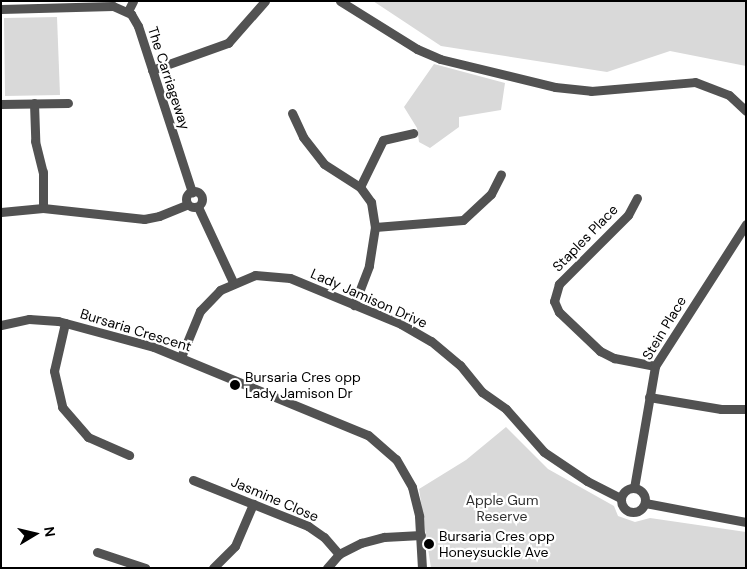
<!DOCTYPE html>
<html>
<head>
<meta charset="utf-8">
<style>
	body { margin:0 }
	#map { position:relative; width:747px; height:569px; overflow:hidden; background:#fff; font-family:"DM Sans",sans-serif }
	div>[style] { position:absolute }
	.green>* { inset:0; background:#d9d9d9 }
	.minor>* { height:9px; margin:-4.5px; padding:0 4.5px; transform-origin:4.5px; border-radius:4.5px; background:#525252 }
	.minor>.ring { margin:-4.5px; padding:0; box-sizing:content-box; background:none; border:9px solid #525252; border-radius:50% }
	.dots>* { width:14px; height:14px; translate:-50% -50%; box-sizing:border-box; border:2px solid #fff; border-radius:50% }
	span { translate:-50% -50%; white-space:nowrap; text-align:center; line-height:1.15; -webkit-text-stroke:4.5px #fff; paint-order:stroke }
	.street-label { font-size:14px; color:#000 }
	.poi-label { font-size:14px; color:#000 }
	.left { translate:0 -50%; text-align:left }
	.park-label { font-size:14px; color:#303030 }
	.frame { position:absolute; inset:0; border:2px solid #000; pointer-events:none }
	.north { position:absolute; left:10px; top:509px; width:50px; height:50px; -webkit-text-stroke:4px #fff; paint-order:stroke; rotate:81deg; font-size:14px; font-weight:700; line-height:20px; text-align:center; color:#000 }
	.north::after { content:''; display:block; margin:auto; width:18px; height:22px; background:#000; clip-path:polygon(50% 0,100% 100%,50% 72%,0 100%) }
</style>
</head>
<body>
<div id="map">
	<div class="green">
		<i style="clip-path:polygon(373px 1px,746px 1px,746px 66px,670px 51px,607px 72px,441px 46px)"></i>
		<i style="clip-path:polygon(57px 17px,60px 95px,5px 96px,4px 18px)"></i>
		<i style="clip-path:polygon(434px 64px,505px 83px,501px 110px,459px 117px,459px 127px,430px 148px,419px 142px,417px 128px,404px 107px)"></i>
		<i style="clip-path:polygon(506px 427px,548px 469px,614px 506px,618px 516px,635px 522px,650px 518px,746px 532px,746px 568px,431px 568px,419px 489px,466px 460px)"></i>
	</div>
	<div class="minor">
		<i style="left:340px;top:1px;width:91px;rotate:31.9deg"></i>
		<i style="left:417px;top:49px;width:25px;rotate:23deg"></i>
		<i style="left:440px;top:59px;width:118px;rotate:13.7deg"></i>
		<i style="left:555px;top:87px;width:36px;rotate:6deg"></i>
		<i style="left:591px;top:91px;width:104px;rotate:-4.9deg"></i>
		<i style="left:695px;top:82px;width:36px;rotate:21deg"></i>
		<i style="left:729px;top:95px;width:23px;rotate:43deg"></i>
		<i style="left:1px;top:9px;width:112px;rotate:-1.5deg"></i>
		<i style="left:113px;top:6px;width:20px;rotate:24deg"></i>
		<i style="left:131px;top:14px;width:14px;rotate:60deg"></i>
		<i style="left:138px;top:26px;width:175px;rotate:72deg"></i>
		<i style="left:128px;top:11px;width:11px;rotate:-63deg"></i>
		<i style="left:152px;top:70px;width:81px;rotate:-19.6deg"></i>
		<i style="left:228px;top:43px;width:56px;rotate:-48.6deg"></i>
		<i style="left:34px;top:103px;width:38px;rotate:88deg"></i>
		<i style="left:35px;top:141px;width:32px;rotate:76deg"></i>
		<i style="left:43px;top:172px;width:36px;rotate:90deg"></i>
		<i style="left:1px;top:104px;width:67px;rotate:-0.9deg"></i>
		<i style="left:292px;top:113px;width:26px;rotate:65deg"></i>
		<i style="left:303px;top:137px;width:34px;rotate:52deg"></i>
		<i style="left:324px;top:164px;width:43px;rotate:32.6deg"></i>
		<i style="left:360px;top:187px;width:19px;rotate:54deg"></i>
		<i style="left:371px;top:202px;width:25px;rotate:81deg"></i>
		<i style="left:375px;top:227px;width:39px;rotate:99deg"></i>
		<i style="left:369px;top:266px;width:42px;rotate:111deg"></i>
		<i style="left:360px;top:187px;width:52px;rotate:-63.9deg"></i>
		<i style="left:383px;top:140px;width:31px;rotate:-13deg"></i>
		<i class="ring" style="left:186px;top:191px;width:7px;height:7px"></i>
		<i style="left:637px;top:198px;width:19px;rotate:118deg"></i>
		<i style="left:628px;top:215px;width:98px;rotate:135deg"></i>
		<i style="left:559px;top:284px;width:18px;rotate:106deg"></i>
		<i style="left:554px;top:301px;width:12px;rotate:66deg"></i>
		<i style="left:559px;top:312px;width:57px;rotate:43.6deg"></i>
		<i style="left:600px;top:351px;width:16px;rotate:27deg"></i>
		<i style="left:614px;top:358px;width:42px;rotate:11deg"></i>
		<i style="left:198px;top:207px;width:83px;rotate:65deg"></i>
		<i style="left:1px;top:212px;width:42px;rotate:-5.4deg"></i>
		<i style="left:43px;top:208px;width:102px;rotate:6.2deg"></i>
		<i style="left:144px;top:219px;width:15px;rotate:-11deg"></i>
		<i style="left:159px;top:216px;width:31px;rotate:-22deg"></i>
		<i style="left:375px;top:227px;width:88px;rotate:-4.5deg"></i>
		<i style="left:463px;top:220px;width:38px;rotate:-43deg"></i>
		<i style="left:491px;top:194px;width:22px;rotate:-63deg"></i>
		<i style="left:65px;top:323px;width:49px;rotate:102.9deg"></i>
		<i style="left:54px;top:371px;width:37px;rotate:77deg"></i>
		<i style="left:62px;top:407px;width:40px;rotate:49deg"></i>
		<i style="left:88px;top:437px;width:45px;rotate:23.7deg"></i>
		<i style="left:1px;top:325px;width:29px;rotate:-12deg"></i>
		<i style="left:29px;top:319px;width:29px;rotate:4deg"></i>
		<i style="left:58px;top:321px;width:99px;rotate:15.2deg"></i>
		<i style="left:154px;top:347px;width:231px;rotate:22.4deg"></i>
		<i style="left:368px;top:435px;width:37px;rotate:41deg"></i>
		<i style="left:396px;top:459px;width:32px;rotate:60deg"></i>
		<i style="left:412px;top:487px;width:30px;rotate:76deg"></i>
		<i style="left:419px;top:516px;width:52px;rotate:86.7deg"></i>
		<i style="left:181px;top:357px;width:50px;rotate:-67.6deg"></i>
		<i style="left:200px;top:311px;width:29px;rotate:-46deg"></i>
		<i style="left:220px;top:290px;width:38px;rotate:-23deg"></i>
		<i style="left:255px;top:275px;width:35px;rotate:5deg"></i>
		<i style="left:290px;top:278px;width:120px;rotate:22.5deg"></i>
		<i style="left:401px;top:324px;width:34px;rotate:30deg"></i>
		<i style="left:431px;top:341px;width:38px;rotate:40deg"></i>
		<i style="left:460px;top:365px;width:35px;rotate:51deg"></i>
		<i style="left:482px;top:392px;width:29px;rotate:35deg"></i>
		<i style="left:506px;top:409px;width:57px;rotate:48.5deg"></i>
		<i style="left:544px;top:452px;width:52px;rotate:34deg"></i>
		<i style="left:587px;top:481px;width:38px;rotate:27deg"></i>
		<i style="left:649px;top:397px;width:73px;rotate:9.5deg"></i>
		<i style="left:721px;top:409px;width:25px"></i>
		<i style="left:193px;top:480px;width:124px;rotate:21.8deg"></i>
		<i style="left:308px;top:526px;width:19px;rotate:35deg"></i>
		<i style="left:324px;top:537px;width:23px;rotate:49deg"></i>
		<i class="ring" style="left:621px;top:488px;width:15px;height:15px"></i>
		<i style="left:634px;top:488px;width:124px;rotate:-80.2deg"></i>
		<i style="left:655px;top:366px;width:169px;rotate:-57.3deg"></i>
		<i style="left:645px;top:503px;width:103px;rotate:10.7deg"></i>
		<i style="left:97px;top:552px;width:51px;rotate:18.4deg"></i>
		<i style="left:213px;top:568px;width:31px;rotate:-45deg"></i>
		<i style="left:235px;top:546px;width:46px;rotate:-66.8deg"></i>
		<i style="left:327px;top:568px;width:18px;rotate:-49deg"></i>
		<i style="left:339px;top:554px;width:25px;rotate:-27deg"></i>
		<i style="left:361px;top:543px;width:24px;rotate:-15deg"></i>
		<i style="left:384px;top:537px;width:37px;rotate:-3deg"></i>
	</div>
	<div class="dots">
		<i style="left:235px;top:385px;background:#000"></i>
		<i style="left:429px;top:544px;background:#000"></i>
	</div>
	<div class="street-label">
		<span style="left:169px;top:78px;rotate:72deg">The Carriageway</span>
		<span style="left:585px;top:238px;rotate:-46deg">Staples Place</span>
		<span style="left:369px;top:298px;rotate:24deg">Lady Jamison Drive</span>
		<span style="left:664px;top:328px;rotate:-59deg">Stein Place</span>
		<span style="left:136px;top:330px;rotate:17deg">Bursaria Crescent</span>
		<span style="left:275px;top:499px;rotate:23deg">Jasmine Close</span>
	</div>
	<div class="poi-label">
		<span class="left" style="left:245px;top:385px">Bursaria Cres opp<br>Lady Jamison Dr</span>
		<span class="left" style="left:439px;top:544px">Bursaria Cres opp<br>Honeysuckle Ave</span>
	</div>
	<div class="park-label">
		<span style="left:502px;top:508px">Apple Gum<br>Reserve</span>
	</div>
	<div class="frame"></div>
	<div class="north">N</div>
</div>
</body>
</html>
